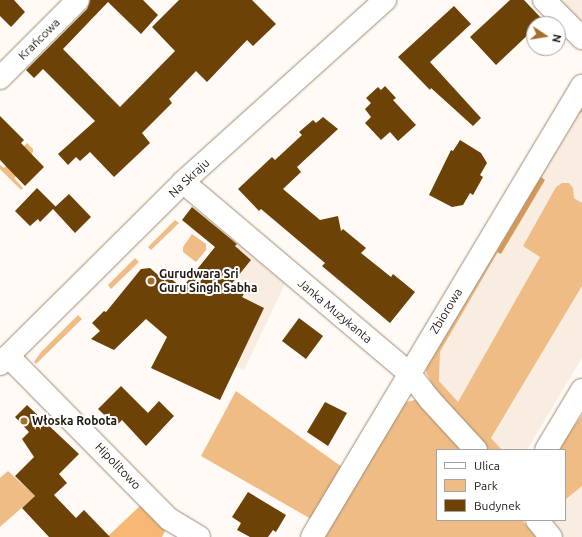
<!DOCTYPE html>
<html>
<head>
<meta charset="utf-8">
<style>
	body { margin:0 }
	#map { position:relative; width:582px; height:537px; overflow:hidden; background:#fffaf5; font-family:Ubuntu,sans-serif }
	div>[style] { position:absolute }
	.built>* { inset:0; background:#f9ede2 }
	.green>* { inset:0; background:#efbc85 }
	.forest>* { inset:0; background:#f6b874 }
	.water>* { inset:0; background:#d69a56 }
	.building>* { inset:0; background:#6c4206 }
	.roads { filter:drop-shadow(0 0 1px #9f8a75) drop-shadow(0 0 1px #9f8a75) }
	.minor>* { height:22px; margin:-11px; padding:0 11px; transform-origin:11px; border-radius:11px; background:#fff }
	.dots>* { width:11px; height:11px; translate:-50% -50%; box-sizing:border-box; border:2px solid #fff; border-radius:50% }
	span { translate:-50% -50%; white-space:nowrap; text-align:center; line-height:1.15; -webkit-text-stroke:4px #fff; paint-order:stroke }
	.street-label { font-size:12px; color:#201810 }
	.poi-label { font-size:12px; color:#201810; font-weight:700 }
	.left { translate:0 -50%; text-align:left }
	.legend { position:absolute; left:436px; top:449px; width:130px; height:72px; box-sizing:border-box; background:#fff; border:1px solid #a6a39f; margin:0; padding:5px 7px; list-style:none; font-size:12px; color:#201810 }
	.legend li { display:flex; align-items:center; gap:8px; height:20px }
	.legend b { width:20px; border:1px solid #a6a39f }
	.north { position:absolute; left:526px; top:16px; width:40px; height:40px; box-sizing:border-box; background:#fff; border:1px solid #a6a39f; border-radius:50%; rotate:102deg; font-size:11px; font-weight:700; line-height:16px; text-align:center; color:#201810 }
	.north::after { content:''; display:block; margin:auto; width:14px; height:18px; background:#a56e2a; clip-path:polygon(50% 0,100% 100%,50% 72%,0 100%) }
</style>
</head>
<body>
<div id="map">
	<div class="built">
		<i style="clip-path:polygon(560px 0,582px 0,582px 25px)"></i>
		<i style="clip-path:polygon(582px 112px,582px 203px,573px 198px,458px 402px,439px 381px,440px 352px,577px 115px)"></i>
		<i style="clip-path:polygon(237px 243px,285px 284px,244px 370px,165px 334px)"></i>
		<i style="clip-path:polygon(582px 286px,582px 358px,527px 450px,502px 450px,491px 438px)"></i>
		<i style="clip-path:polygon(582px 486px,582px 537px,561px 537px,549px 520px,565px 520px,565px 500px)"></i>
	</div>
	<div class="green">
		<i style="clip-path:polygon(582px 106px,582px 112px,577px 115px,440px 352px,439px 381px,458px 402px,540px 257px,523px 246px,556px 187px,562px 183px,569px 183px,573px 188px,574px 198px,582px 203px,582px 286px,491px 438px,502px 450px,488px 450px,433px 386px,426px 372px,427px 359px)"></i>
		<i style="clip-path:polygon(27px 143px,33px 149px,33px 152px,23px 163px,26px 167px,14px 178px,23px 188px,21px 190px,0 169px,0 165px,4px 168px)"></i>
		<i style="clip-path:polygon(175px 220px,179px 223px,151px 250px,148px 247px)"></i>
		<i style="clip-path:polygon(192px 234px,206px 244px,206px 250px,196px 262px,183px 252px,183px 247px)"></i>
		<i style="clip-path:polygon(135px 258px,139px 262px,111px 289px,108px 285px)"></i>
		<i style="clip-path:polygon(78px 315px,82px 319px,36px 364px,34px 362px,41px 352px)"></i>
		<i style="clip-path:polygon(236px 391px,342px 467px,311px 519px,201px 456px)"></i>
		<i style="clip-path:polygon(419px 399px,462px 450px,437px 450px,437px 520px,522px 520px,536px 537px,322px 537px,398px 404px)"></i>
		<i style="clip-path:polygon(582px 415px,582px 486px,565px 500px,565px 450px,557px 450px)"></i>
		<i style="clip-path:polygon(8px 471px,35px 496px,0 527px,0 478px)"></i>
	</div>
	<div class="forest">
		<i style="clip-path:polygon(141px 505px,166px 529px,162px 537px,107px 537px)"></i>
	</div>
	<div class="water">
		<i style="clip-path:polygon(541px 177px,545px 180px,501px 254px,497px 252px)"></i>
	</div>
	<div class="building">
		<i style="clip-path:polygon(0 0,14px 0,25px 12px,11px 27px,0 16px)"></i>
		<i style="clip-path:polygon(90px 0,143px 0,158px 15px,141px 34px,108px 2px,63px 49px,120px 107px,175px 51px,152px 27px,179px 0,252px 0,276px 24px,253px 46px,247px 40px,207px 82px,196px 71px,169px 99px,172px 103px,142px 133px,150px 143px,114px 177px,90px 152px,80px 161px,76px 157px,68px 165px,58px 154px,95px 121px,43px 69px,34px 78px,26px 70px,87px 9px)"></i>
		<i style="clip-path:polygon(510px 0,524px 0,543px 20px,539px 24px,534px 24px,534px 29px,496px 65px,470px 37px)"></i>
		<i style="clip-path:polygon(454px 6px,471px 24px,430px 62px,481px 118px,473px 126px,431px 88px,430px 90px,398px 57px)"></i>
		<i style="clip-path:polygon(385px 86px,396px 98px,393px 100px,416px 125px,398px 141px,390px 132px,381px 140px,365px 123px,371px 117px,365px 109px,371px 103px,366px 98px,378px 87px,381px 90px)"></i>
		<i style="clip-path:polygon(0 116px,24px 140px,21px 143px,44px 167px,25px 186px,0 160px)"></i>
		<i style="clip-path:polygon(323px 117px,338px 129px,297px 167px,301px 172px,283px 189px,320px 220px,338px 216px,341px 231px,343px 229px,366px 248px,361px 253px,391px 277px,393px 274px,415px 292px,390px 323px,322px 266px,325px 263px,261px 209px,259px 211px,238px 189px,272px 157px,275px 160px,302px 135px,299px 132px,313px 120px,316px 123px)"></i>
		<i style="clip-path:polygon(460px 140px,481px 153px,487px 163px,480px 175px,483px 177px,473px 195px,470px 193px,463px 205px,452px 207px,429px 195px,451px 150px,453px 151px)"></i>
		<i style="clip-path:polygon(37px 188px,56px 207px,54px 208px,69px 194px,91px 217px,75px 233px,53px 209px,40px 222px,38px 219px,30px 226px,15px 211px)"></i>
		<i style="clip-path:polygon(192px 207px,237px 244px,235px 246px,251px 260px,229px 287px,244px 294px,242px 297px,264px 308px,220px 400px,151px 368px,167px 337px,146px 319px,114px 350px,91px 339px,100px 331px,92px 323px,104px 311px,106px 312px,141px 269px,150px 268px,165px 281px,168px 276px,182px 288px,215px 247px,182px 220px)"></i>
		<i style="clip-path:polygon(299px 318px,323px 336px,306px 359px,282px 341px)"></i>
		<i style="clip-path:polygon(121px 386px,148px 413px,159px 401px,174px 416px,146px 446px,122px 420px,116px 426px,98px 409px)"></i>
		<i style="clip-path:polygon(325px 402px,347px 413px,328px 446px,307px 432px)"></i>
		<i style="clip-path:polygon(27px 405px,79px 454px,59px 474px,67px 483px,54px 495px,76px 518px,84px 510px,110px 537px,49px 537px,22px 508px,35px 496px,15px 476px,34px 457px,22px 439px,29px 432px,15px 417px)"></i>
		<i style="clip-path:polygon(248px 492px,286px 515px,276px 532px,273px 530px,268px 537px,250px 537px,237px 530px,241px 523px,232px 517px)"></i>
	</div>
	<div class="roads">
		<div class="minor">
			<i style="left:544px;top:0;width:54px;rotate:45deg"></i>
			<i style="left:0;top:78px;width:110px;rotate:-45deg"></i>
			<i style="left:183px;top:182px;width:296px;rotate:40.2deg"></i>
			<i style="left:409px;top:373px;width:34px;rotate:52deg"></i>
			<i style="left:430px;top:400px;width:68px;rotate:47.4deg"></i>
			<i style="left:8px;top:356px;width:229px;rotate:45.4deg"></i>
			<i style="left:169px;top:519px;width:35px;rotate:31deg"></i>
			<i style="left:0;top:364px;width:258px;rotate:-44.8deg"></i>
			<i style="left:183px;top:182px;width:272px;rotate:-42deg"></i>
			<i style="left:546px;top:450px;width:70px;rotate:-59deg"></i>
			<i style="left:537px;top:520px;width:22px;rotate:51deg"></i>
			<i style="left:312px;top:537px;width:526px;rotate:-59.09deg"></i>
		</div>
	</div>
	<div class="dots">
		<i style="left:151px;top:281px;background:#a56e2a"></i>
		<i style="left:24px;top:421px;background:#a56e2a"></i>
	</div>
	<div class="street-label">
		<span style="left:39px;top:39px;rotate:-45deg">Krańcowa</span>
		<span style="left:189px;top:178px;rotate:-43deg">Na Skraju</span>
		<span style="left:335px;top:311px;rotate:40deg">Janka Muzykanta</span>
		<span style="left:446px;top:311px;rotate:-59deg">Zbiorowa</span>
		<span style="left:118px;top:466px;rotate:46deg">Hipolitowo</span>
	</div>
	<div class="poi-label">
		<span class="left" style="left:159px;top:281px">Gurudwara Sri<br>Guru Singh Sabha</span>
		<span class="left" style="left:32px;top:421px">Włoska Robota</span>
	</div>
	<ul class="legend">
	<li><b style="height:5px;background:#fff"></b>Ulica</li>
	<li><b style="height:11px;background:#efbc85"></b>Park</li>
	<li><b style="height:11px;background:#6c4206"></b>Budynek</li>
	</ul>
	<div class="north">N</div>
</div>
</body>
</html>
